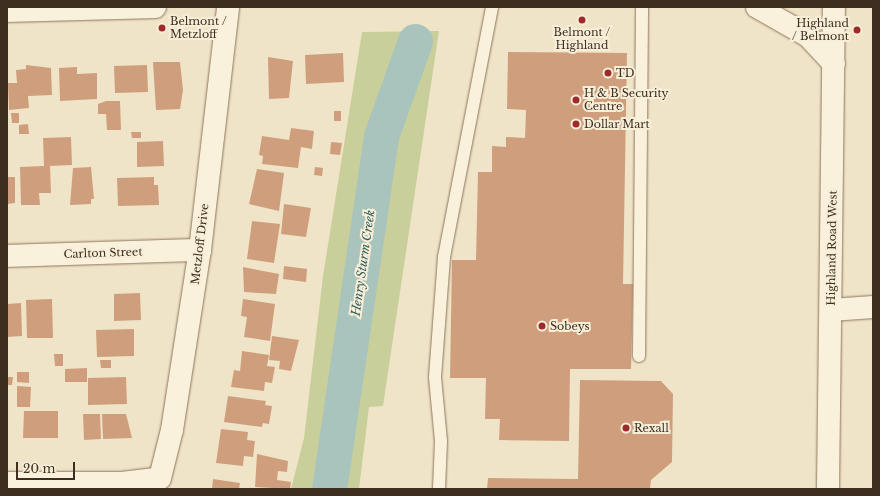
<!DOCTYPE html>
<html>
<head>
<meta charset="utf-8">
<style>
	body { margin:0 }
	#map { position:relative; width:880px; height:496px; overflow:hidden; background:#f0e4c8; font-family:"Libre Baskerville",serif }
	div>[style] { position:absolute }
	.green>* { inset:0; background:#c9cf9b }
	.river>* { height:35px; margin:-17.5px; padding:0 17.5px; transform-origin:17.5px; border-radius:17.5px; background:#a9c4bc }
	.building>* { inset:0; background:#cf9f7d }
	.roads { filter:drop-shadow(0 0 1px #8d765c) drop-shadow(0 0 1px #8d765c) }
	.lane>* { height:12px; margin:-6px; padding:0 6px; transform-origin:6px; border-radius:6px; background:#faf1dc }
	.street>* { height:22px; margin:-11px; padding:0 11px; transform-origin:11px; border-radius:11px; background:#faf1dc }
	.secondary>* { height:22px; margin:-11px; padding:0 11px; transform-origin:11px; border-radius:11px; background:#faf1dc }
	.dots>* { width:11px; height:11px; translate:-50% -50%; box-sizing:border-box; border:2px solid #f7eed8; border-radius:50% }
	span { translate:-50% -50%; white-space:nowrap; text-align:center; line-height:1.15; -webkit-text-stroke:4px #f7eed8; paint-order:stroke }
	.poi-label { font-size:11px; color:#3d2e20 }
	.left { translate:0 -50%; text-align:left }
	.right { translate:-100% -50%; text-align:right }
	.street-label { font-size:11px; color:#3d2e20 }
	.water-label { font-size:12px; color:#2f5d5a; font-style:italic }
	.frame { position:absolute; inset:0; border:8px solid #3d2e20; pointer-events:none }
	.scale { position:absolute; left:16px; top:462px; width:59px; height:18px; box-sizing:border-box; border:2px solid #3d2e20; border-top:0; padding-left:5px; font-size:12px; line-height:14px; white-space:nowrap; color:#3d2e20; -webkit-text-stroke:3px #f7eed8; paint-order:stroke }
</style>
</head>
<body>
<div id="map">
	<div class="green">
		<i style="clip-path:polygon(439px 31px,383px 406px,369px 407px,359px 489px,291px 489px,304px 438px,323px 276px,362px 32px)"></i>
	</div>
	<div class="river">
		<i style="left:329px;top:489px;width:357px;rotate:-81.6deg"></i>
		<i style="left:381px;top:136px;width:101px;rotate:-70.3deg"></i>
	</div>
	<div class="building">
		<i style="clip-path:polygon(508px 52px,627px 53px,623px 284px,633px 284px,631px 369px,570px 369px,569px 441px,499px 440px,500px 419px,485px 419px,486px 378px,450px 378px,452px 260px,476px 260px,478px 172px,492px 172px,492px 146px,506px 147px,506px 137px,525px 138px,526px 110px,507px 109px)"></i>
		<i style="clip-path:polygon(343px 53px,344px 82px,306px 84px,305px 55px)"></i>
		<i style="clip-path:polygon(268px 57px,293px 61px,289px 98px,269px 99px)"></i>
		<i style="clip-path:polygon(153px 62px,180px 62px,183px 90px,180px 109px,156px 110px)"></i>
		<i style="clip-path:polygon(26px 65px,51px 68px,52px 95px,28px 96px,29px 108px,9px 110px,8px 83px,17px 83px,16px 70px,26px 69px)"></i>
		<i style="clip-path:polygon(147px 65px,148px 92px,115px 93px,114px 66px)"></i>
		<i style="clip-path:polygon(77px 67px,77px 74px,97px 73px,97px 99px,60px 101px,59px 68px)"></i>
		<i style="clip-path:polygon(106px 101px,120px 101px,121px 130px,107px 130px,106px 114px,98px 114px,98px 104px)"></i>
		<i style="clip-path:polygon(334px 111px,341px 111px,341px 121px,334px 121px)"></i>
		<i style="clip-path:polygon(11px 113px,19px 113px,19px 123px,12px 123px)"></i>
		<i style="clip-path:polygon(28px 124px,29px 134px,19px 134px,19px 125px)"></i>
		<i style="clip-path:polygon(291px 128px,314px 131px,312px 149px,301px 147px,298px 168px,262px 164px,263px 156px,259px 155px,262px 136px,289px 140px)"></i>
		<i style="clip-path:polygon(131px 132px,141px 132px,141px 138px,132px 138px)"></i>
		<i style="clip-path:polygon(71px 137px,72px 165px,50px 166px,51px 193px,39px 193px,40px 205px,21px 205px,20px 167px,44px 166px,43px 138px)"></i>
		<i style="clip-path:polygon(163px 141px,164px 166px,137px 167px,137px 142px)"></i>
		<i style="clip-path:polygon(331px 142px,342px 143px,340px 155px,330px 154px)"></i>
		<i style="clip-path:polygon(91px 167px,94px 199px,91px 199px,91px 204px,70px 205px,73px 168px)"></i>
		<i style="clip-path:polygon(315px 167px,323px 168px,322px 176px,314px 175px)"></i>
		<i style="clip-path:polygon(257px 169px,284px 173px,279px 211px,249px 204px)"></i>
		<i style="clip-path:polygon(7px 177px,15px 177px,15px 203px,7px 204px)"></i>
		<i style="clip-path:polygon(154px 177px,154px 185px,158px 185px,159px 205px,118px 206px,117px 178px)"></i>
		<i style="clip-path:polygon(284px 204px,311px 208px,306px 237px,281px 234px)"></i>
		<i style="clip-path:polygon(252px 221px,280px 224px,274px 263px,247px 259px)"></i>
		<i style="clip-path:polygon(284px 266px,307px 269px,306px 282px,283px 279px)"></i>
		<i style="clip-path:polygon(243px 267px,279px 274px,276px 294px,244px 292px)"></i>
		<i style="clip-path:polygon(140px 293px,141px 320px,114px 321px,114px 294px)"></i>
		<i style="clip-path:polygon(52px 299px,53px 338px,27px 338px,26px 300px)"></i>
		<i style="clip-path:polygon(243px 299px,275px 304px,270px 341px,244px 337px,247px 317px,241px 316px)"></i>
		<i style="clip-path:polygon(21px 303px,22px 336px,7px 337px,7px 304px)"></i>
		<i style="clip-path:polygon(134px 329px,134px 356px,97px 357px,96px 330px)"></i>
		<i style="clip-path:polygon(272px 336px,299px 340px,291px 371px,279px 369px,280px 361px,269px 360px)"></i>
		<i style="clip-path:polygon(242px 351px,269px 355px,267px 366px,275px 367px,272px 383px,265px 382px,264px 391px,231px 387px,234px 370px,240px 371px)"></i>
		<i style="clip-path:polygon(54px 354px,63px 354px,63px 366px,55px 366px)"></i>
		<i style="clip-path:polygon(100px 360px,111px 360px,111px 368px,101px 368px)"></i>
		<i style="clip-path:polygon(87px 368px,87px 382px,65px 382px,65px 369px)"></i>
		<i style="clip-path:polygon(17px 372px,29px 372px,29px 383px,17px 382px)"></i>
		<i style="clip-path:polygon(7px 377px,13px 377px,12px 385px,7px 385px)"></i>
		<i style="clip-path:polygon(126px 377px,127px 404px,88px 405px,88px 378px)"></i>
		<i style="clip-path:polygon(580px 380px,661px 381px,673px 394px,672px 462px,651px 480px,650px 489px,487px 489px,488px 478px,578px 479px)"></i>
		<i style="clip-path:polygon(17px 386px,31px 387px,30px 407px,17px 407px)"></i>
		<i style="clip-path:polygon(228px 396px,266px 401px,265px 405px,272px 406px,269px 424px,263px 423px,262px 427px,224px 422px)"></i>
		<i style="clip-path:polygon(24px 411px,58px 411px,58px 438px,23px 438px)"></i>
		<i style="clip-path:polygon(83px 414px,100px 414px,101px 439px,84px 440px)"></i>
		<i style="clip-path:polygon(102px 414px,126px 414px,132px 438px,103px 439px)"></i>
		<i style="clip-path:polygon(221px 429px,248px 432px,247px 440px,255px 441px,253px 457px,244px 456px,243px 466px,216px 463px)"></i>
		<i style="clip-path:polygon(257px 454px,288px 461px,287px 472px,278px 471px,277px 480px,291px 482px,290px 489px,255px 487px)"></i>
		<i style="clip-path:polygon(213px 479px,240px 483px,239px 489px,212px 489px)"></i>
	</div>
	<div class="roads">
		<div class="lane">
			<i style="left:639px;top:356px;width:349px;rotate:-89.5deg"></i>
			<i style="left:439px;top:489px;width:48px;rotate:-87.6deg"></i>
			<i style="left:441px;top:441px;width:64px;rotate:-95.4deg"></i>
			<i style="left:435px;top:377px;width:120px;rotate:-85.7deg"></i>
			<i style="left:444px;top:257px;width:255px;rotate:-79.1deg"></i>
		</div>
		<div class="street">
			<i style="left:7px;top:256px;width:193px;rotate:-1.8deg"></i>
			<i style="left:831px;top:310px;width:42px;rotate:-4.1deg"></i>
			<i style="left:7px;top:483px;width:115px"></i>
			<i style="left:122px;top:483px;width:38px;rotate:-7deg"></i>
			<i style="left:160px;top:478px;width:49px;rotate:-76deg"></i>
			<i style="left:172px;top:430px;width:182px;rotate:-81.2deg"></i>
			<i style="left:200px;top:250px;width:245px;rotate:-83.4deg"></i>
		</div>
		<div class="secondary">
			<i style="left:757px;top:7px;width:59px;rotate:29.6deg"></i>
			<i style="left:808px;top:36px;width:38px;rotate:47deg"></i>
			<i style="left:7px;top:11px;width:148px;rotate:-1.5deg"></i>
			<i style="left:828px;top:489px;width:482px;rotate:-89.3deg"></i>
		</div>
	</div>
	<div class="dots">
		<i style="left:582px;top:20px;background:#9e2a2b"></i>
		<i style="left:162px;top:28px;background:#9e2a2b"></i>
		<i style="left:857px;top:30px;background:#9e2a2b"></i>
		<i style="left:608px;top:73px;background:#9e2a2b"></i>
		<i style="left:576px;top:100px;background:#9e2a2b"></i>
		<i style="left:576px;top:124px;background:#9e2a2b"></i>
		<i style="left:542px;top:326px;background:#9e2a2b"></i>
		<i style="left:626px;top:428px;background:#9e2a2b"></i>
	</div>
	<div class="poi-label">
		<span class="left" style="left:170px;top:28px">Belmont /<br>Metzloff</span>
		<span class="right" style="left:849px;top:30px">Highland<br>/ Belmont</span>
		<span style="left:582px;top:39px">Belmont /<br>Highland</span>
		<span class="left" style="left:616px;top:73px">TD</span>
		<span class="left" style="left:584px;top:100px">H &amp; B Security<br>Centre</span>
		<span class="left" style="left:584px;top:124px">Dollar Mart</span>
		<span class="left" style="left:550px;top:326px">Sobeys</span>
		<span class="left" style="left:634px;top:428px">Rexall</span>
	</div>
	<div class="street-label">
		<span style="left:200px;top:244px;rotate:-83deg">Metzloff Drive</span>
		<span style="left:832px;top:248px;rotate:-89deg">Highland Road West</span>
		<span style="left:103px;top:253px;rotate:-2deg">Carlton Street</span>
	</div>
	<div class="water-label">
		<span style="left:363px;top:263px;rotate:-82deg">Henry Sturm Creek</span>
	</div>
	<div class="frame"></div>
	<div class="scale">20 m</div>
</div>
</body>
</html>
